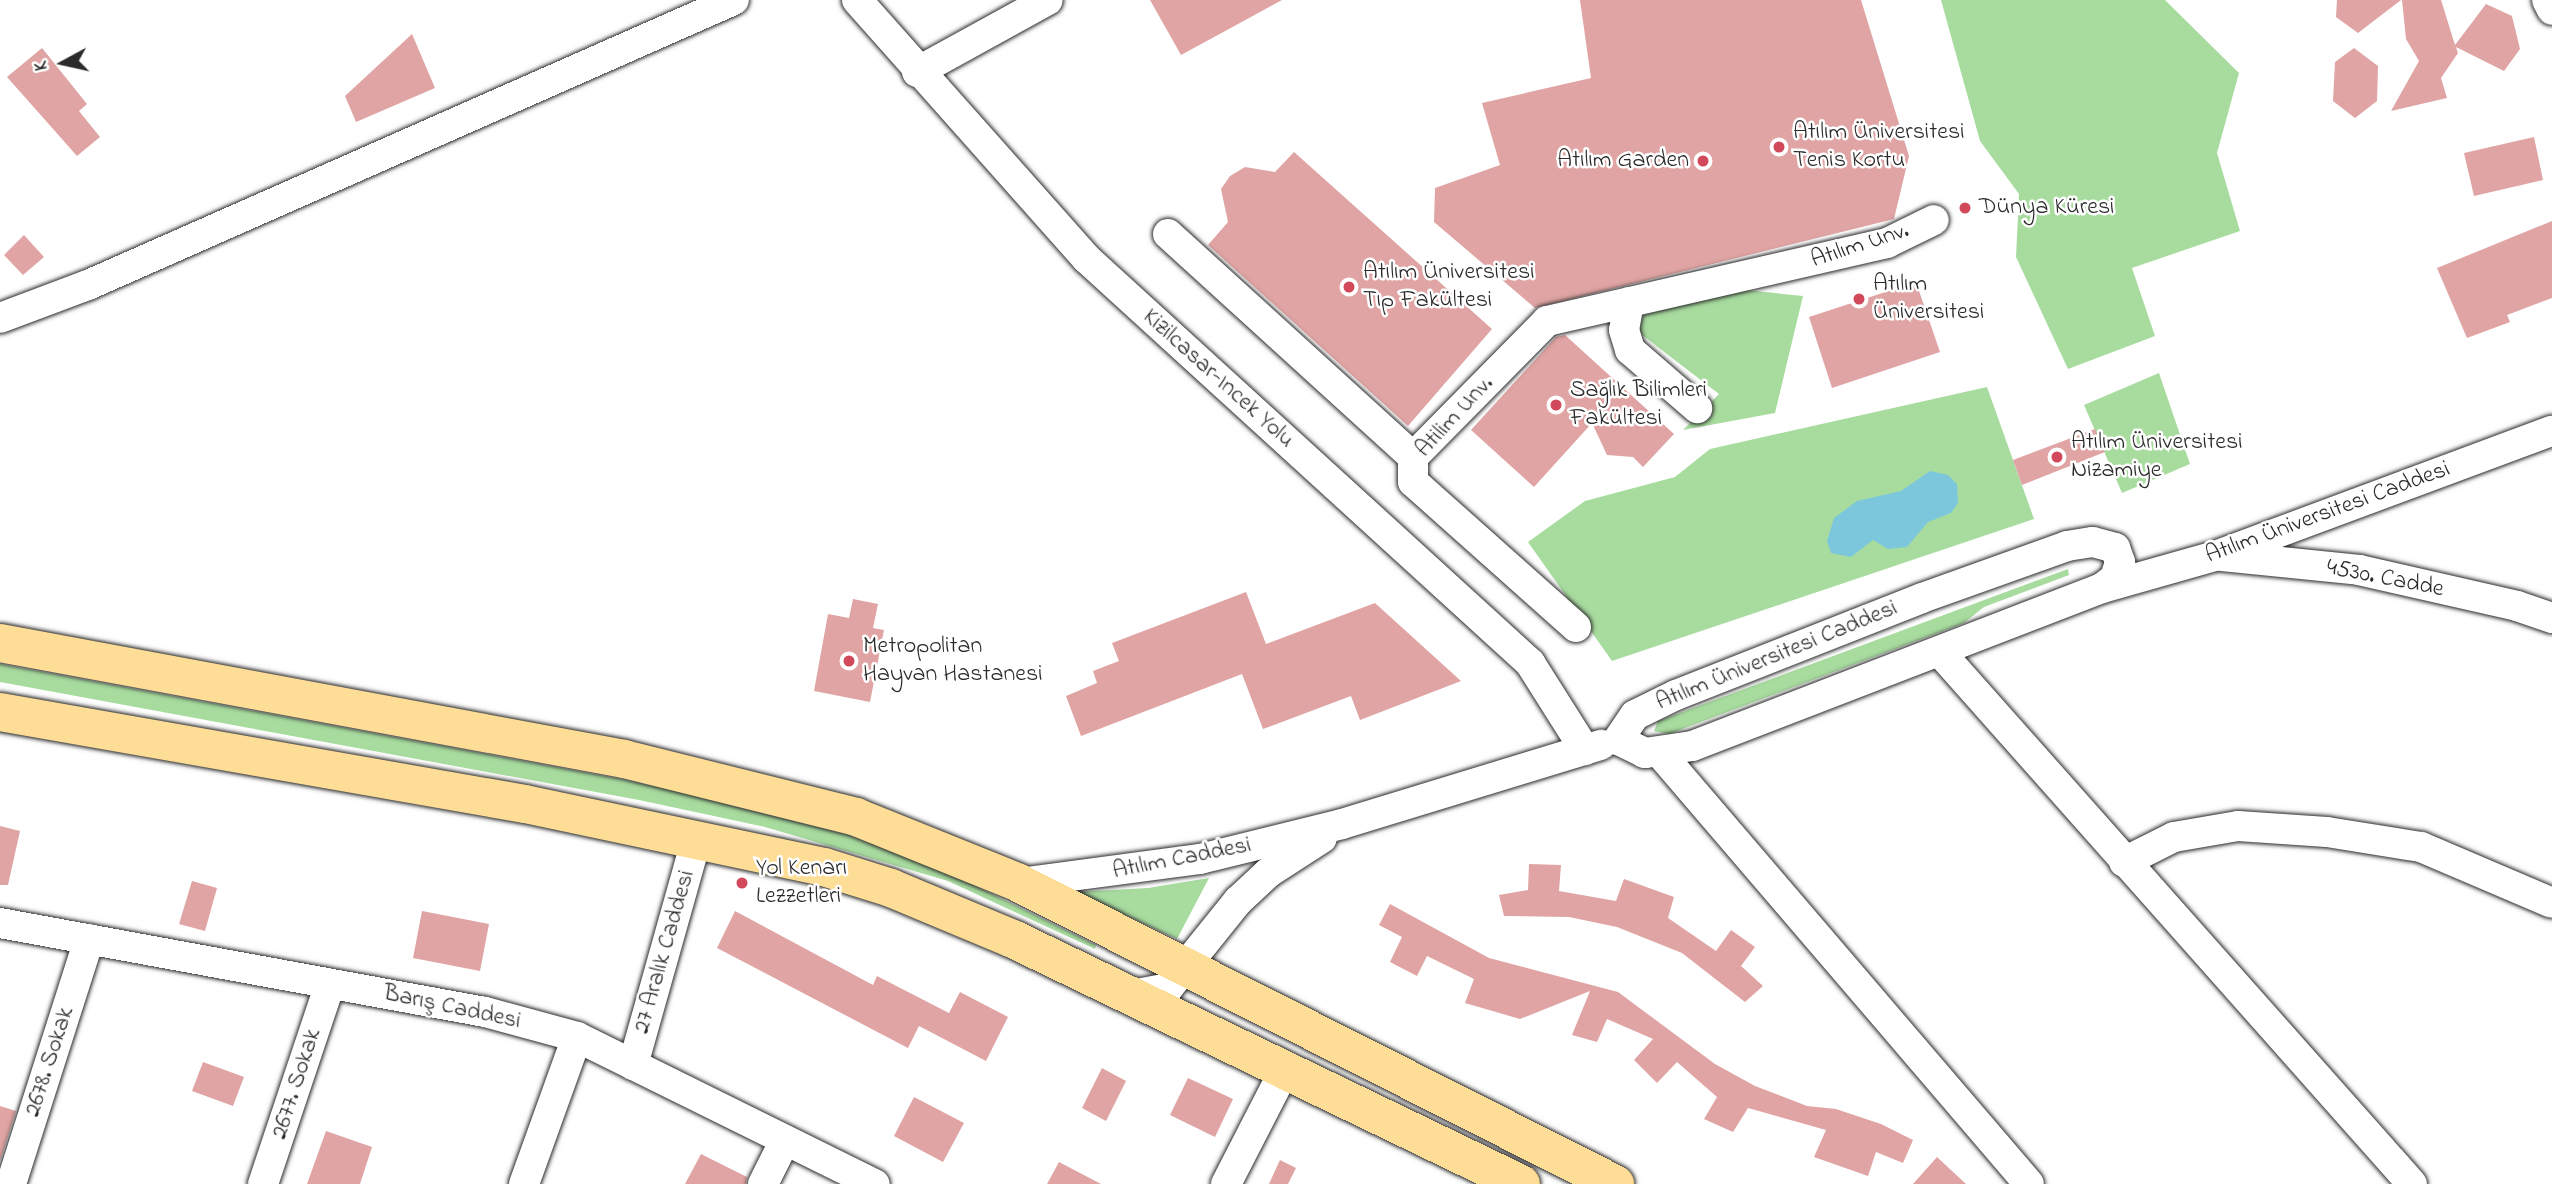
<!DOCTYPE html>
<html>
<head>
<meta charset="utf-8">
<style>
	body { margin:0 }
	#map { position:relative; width:2552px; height:1184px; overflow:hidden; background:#fff; font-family:"Indie Flower",sans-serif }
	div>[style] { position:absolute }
	.green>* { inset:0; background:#a8dc9f }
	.water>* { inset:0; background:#7dc7dd }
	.building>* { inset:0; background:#dfa4a3 }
	.roads { filter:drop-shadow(0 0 2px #2b2b2b) drop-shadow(0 0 2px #2b2b2b) }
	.minor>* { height:30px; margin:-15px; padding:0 15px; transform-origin:15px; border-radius:15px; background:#fff }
	.major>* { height:38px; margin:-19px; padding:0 19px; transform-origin:19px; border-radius:19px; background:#fedd96 }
	.dots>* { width:19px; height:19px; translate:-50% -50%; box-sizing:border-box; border:4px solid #fff; border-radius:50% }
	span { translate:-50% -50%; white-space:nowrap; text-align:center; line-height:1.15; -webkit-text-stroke:5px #fff; paint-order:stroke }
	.poi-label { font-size:24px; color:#2b2b2b }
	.left { translate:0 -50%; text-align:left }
	.right { translate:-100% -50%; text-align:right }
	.street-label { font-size:24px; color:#2b2b2b }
	.north { position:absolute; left:28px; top:28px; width:70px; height:70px; -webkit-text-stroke:5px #fff; paint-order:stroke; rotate:262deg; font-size:19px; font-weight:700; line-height:28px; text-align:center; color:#2b2b2b }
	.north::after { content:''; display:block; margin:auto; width:24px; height:32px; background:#2b2b2b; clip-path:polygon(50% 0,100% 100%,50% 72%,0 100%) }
</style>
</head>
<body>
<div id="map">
	<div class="green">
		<i style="clip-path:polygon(1941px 0,2165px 0,2239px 73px,2217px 153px,2240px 231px,2132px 268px,2155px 336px,2068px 369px,2016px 257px,2019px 194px,1980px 141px)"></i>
		<i style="clip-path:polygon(1736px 289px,1803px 296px,1775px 413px,1683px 430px,1719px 394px,1633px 328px,1650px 309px)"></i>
		<i style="clip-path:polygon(2159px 373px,2190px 464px,2122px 493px,2084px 405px)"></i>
		<i style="clip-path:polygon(1987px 387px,2034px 519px,1612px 661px,1528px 542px,1585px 501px,1675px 477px,1710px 449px)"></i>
		<i style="clip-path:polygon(2068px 569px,2069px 575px,1984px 607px,1964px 623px,1669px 734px,1654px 731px,1658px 721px)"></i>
		<i style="clip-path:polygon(0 664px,626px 780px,804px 819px,937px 867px,1096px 945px,1095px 949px,948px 881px,765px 827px,639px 800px,0 682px)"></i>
		<i style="clip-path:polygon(1209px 878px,1177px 939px,1075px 892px,1148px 888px)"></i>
	</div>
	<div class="water">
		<i style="clip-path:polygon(1930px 471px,1948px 475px,1957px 484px,1958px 503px,1951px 513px,1928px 522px,1907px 547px,1888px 549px,1873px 540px,1851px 557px,1831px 553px,1827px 541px,1834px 518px,1857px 501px,1901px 491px)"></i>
	</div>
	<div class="building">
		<i style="clip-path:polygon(1150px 0,1282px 0,1181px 55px)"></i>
		<i style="clip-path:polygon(1580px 0,1861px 0,1909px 156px,1894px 219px,1535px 308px,1434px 222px,1435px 188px,1500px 165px,1482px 103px,1591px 78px)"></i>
		<i style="clip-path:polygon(2337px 0,2401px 0,2358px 33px,2336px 17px)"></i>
		<i style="clip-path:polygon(2402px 0,2441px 0,2455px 45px,2486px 4px,2512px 16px,2520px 49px,2504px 71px,2456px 47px,2458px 53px,2441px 78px,2447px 98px,2391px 111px,2419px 61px,2406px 39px)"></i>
		<i style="clip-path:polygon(412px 34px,435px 88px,356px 122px,345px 96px)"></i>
		<i style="clip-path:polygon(42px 48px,87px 104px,79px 111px,100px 137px,77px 156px,7px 77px)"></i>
		<i style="clip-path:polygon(2354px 48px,2378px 66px,2377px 101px,2355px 118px,2333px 101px,2335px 62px)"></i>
		<i style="clip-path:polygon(2534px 137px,2543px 180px,2474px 196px,2464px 153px)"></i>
		<i style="clip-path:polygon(1294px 152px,1492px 329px,1408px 426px,1208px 245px,1228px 222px,1221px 189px,1230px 176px,1245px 167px,1275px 172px)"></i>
		<i style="clip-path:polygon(2552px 221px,2552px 298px,2507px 315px,2510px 322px,2467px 338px,2437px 268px)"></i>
		<i style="clip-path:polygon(24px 235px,44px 257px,23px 275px,4px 255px)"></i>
		<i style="clip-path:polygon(1916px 282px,1940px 352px,1832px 388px,1809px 317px)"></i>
		<i style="clip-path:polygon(1565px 335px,1674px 434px,1643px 467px,1633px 457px,1607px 455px,1592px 423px,1534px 487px,1471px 430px,1556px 337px)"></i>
		<i style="clip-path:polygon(2095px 429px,2105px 452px,2022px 485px,2013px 460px)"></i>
		<i style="clip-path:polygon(1246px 592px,1266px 644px,1375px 603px,1461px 681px,1360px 720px,1351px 696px,1263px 729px,1242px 674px,1081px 736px,1066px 696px,1097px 683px,1093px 671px,1119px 661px,1112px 643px)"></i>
		<i style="clip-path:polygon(853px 599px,878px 604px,873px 628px,884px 630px,870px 702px,814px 691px,828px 614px,849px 618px)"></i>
		<i style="clip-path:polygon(0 826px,20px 831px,8px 885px,0 885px)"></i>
		<i style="clip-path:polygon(1529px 864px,1561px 865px,1559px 891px,1616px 901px,1624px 879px,1674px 897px,1668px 918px,1716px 951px,1731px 930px,1755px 947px,1741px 966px,1763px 986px,1745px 1002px,1682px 953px,1617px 927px,1569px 917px,1504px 916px,1499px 895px,1528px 890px)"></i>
		<i style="clip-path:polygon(192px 881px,217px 888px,205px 931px,179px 924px)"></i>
		<i style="clip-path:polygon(1390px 904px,1489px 958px,1618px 992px,1715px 1064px,1755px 1086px,1807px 1106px,1836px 1109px,1881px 1124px,1913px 1140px,1903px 1163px,1876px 1152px,1868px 1176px,1814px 1157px,1826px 1130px,1748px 1108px,1733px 1132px,1704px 1119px,1717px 1097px,1677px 1062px,1657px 1083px,1634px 1060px,1653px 1039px,1607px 1019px,1597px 1042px,1572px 1035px,1590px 991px,1520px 1019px,1465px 1003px,1474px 979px,1427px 956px,1417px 976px,1390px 962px,1402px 937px,1379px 925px)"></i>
		<i style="clip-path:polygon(422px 911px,489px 924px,480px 971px,413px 958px)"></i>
		<i style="clip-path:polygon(735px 911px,873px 985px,877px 976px,949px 1013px,960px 992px,1008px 1017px,986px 1061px,919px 1026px,908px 1048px,717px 948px)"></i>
		<i style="clip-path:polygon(203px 1062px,244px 1077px,233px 1106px,192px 1091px)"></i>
		<i style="clip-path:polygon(1102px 1068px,1126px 1081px,1106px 1121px,1082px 1108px)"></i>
		<i style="clip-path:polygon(1188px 1078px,1233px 1099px,1215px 1137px,1170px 1115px)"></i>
		<i style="clip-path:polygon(914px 1097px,964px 1123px,943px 1162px,894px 1136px)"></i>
		<i style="clip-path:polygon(0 1106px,16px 1111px,0 1161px)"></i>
		<i style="clip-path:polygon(326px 1131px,372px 1147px,360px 1184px,307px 1184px)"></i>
		<i style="clip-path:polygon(701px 1154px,747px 1177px,746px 1184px,685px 1184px)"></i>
		<i style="clip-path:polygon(1937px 1157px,1966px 1184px,1913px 1184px)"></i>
		<i style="clip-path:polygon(1280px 1160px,1296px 1168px,1288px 1184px,1269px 1184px)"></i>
		<i style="clip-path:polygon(1059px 1162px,1101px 1184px,1047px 1184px)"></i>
	</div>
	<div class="roads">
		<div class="minor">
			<i style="left:857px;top:0;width:346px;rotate:48.4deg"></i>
			<i style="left:1087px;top:259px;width:600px;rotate:42.36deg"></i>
			<i style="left:1530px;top:663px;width:103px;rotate:57.7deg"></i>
			<i style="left:2547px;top:0;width:11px;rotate:63deg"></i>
			<i style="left:917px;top:72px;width:149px;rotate:-28.8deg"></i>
			<i style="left:1168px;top:234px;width:331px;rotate:42.3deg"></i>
			<i style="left:1629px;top:302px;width:28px;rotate:100deg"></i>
			<i style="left:1624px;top:330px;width:21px;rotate:73deg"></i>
			<i style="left:1630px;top:350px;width:89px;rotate:40.9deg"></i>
			<i style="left:0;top:318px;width:94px;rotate:-20.6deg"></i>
			<i style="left:88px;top:285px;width:706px;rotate:-23.81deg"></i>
			<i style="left:2093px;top:542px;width:23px;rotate:15deg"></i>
			<i style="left:2115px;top:548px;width:15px;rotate:70deg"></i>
			<i style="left:2120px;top:562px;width:17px;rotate:107deg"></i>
			<i style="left:2115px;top:578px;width:16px;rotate:142deg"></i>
			<i style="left:2102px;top:588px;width:439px;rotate:158.9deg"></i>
			<i style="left:1692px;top:746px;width:48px;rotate:171.5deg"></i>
			<i style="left:1645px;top:753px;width:30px;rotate:-154deg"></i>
			<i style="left:1618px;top:740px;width:30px;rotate:-56deg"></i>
			<i style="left:1635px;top:715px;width:46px;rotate:-26deg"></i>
			<i style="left:1676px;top:695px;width:264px;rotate:-21.5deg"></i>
			<i style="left:1922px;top:598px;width:154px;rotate:-19.7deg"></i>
			<i style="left:2067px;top:546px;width:26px;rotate:-9deg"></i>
			<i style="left:2222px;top:556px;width:138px;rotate:5.8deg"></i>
			<i style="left:2359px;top:570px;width:162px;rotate:12.8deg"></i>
			<i style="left:2517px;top:606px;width:37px;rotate:19deg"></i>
			<i style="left:2102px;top:588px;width:117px;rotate:-15.8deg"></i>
			<i style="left:2215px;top:556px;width:359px;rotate:-20.4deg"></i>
			<i style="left:1576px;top:627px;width:218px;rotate:-138.3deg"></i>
			<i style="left:1413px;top:482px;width:25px;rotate:-90deg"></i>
			<i style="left:1413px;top:457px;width:191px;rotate:-45.4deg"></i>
			<i style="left:1547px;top:321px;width:349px;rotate:-12.9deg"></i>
			<i style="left:1887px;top:243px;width:52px;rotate:-26.1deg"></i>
			<i style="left:1940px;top:652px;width:711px;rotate:48.42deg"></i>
			<i style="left:1660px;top:753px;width:567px;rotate:49.43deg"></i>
			<i style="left:2124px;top:862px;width:56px;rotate:-26.6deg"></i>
			<i style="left:2174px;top:837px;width:65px;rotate:-9.8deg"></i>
			<i style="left:2238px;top:826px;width:89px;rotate:3.9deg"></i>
			<i style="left:2327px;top:832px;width:95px;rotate:9.1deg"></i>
			<i style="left:2421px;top:847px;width:142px;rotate:23.1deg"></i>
			<i style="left:1019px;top:883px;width:183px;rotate:-7.6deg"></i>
			<i style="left:1200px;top:859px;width:146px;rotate:-13.8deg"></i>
			<i style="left:1342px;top:824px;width:271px;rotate:-17deg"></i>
			<i style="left:0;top:923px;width:493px;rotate:10.4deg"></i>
			<i style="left:485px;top:1012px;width:95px;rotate:15.2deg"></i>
			<i style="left:577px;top:1037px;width:332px;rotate:26.3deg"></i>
			<i style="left:1132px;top:995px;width:37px;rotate:-11deg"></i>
			<i style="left:1168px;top:988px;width:112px;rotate:-51.2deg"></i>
			<i style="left:1238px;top:901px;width:41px;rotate:-43deg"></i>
			<i style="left:1268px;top:873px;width:64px;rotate:-32.9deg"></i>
			<i style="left:633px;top:1065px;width:236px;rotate:-74.3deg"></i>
			<i style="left:11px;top:1184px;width:257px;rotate:-72.3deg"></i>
			<i style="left:263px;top:1184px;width:211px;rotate:-71.5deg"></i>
			<i style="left:524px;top:1184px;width:156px;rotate:-70.2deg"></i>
			<i style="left:763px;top:1184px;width:49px;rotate:-63.4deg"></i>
			<i style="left:1226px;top:1184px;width:129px;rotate:-62.8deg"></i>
		</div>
		<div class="major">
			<i style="left:0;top:643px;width:635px;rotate:10.53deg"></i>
			<i style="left:624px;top:759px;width:239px;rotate:14deg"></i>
			<i style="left:856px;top:817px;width:176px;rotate:22deg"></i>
			<i style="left:1019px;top:883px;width:668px;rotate:26.8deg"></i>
			<i style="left:0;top:712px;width:533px;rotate:9.94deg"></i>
			<i style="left:525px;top:804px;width:306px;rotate:11.9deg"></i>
			<i style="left:824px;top:867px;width:70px;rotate:17.4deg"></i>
			<i style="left:891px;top:888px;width:132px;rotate:22.7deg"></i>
			<i style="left:1013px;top:939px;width:564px;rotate:25.75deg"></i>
		</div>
	</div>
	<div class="dots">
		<i style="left:1779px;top:147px;background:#d1495b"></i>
		<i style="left:1703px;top:161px;background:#d1495b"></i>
		<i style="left:1965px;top:208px;background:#d1495b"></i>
		<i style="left:1349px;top:287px;background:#d1495b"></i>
		<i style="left:1859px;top:299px;background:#d1495b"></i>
		<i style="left:1556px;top:405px;background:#d1495b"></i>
		<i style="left:2057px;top:457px;background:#d1495b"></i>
		<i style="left:849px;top:661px;background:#d1495b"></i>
		<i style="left:742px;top:883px;background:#d1495b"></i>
	</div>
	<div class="poi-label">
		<span class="left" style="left:1793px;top:147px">Atılım Üniversitesi<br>Tenis Kortu</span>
		<span class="right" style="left:1689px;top:161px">Atılım Garden</span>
		<span class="left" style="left:1979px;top:208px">Dünya Küresi</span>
		<span class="left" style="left:1363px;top:287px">Atılım Üniversitesi<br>Tıp Fakültesi</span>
		<span class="left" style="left:1873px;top:299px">Atılım<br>Üniversitesi</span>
		<span class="left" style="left:1570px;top:405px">Sağlık Bilimleri<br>Fakültesi</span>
		<span class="left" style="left:2071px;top:457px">Atılım Üniversitesi<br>Nizamiye</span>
		<span class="left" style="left:863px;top:661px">Metropolitan<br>Hayvan Hastanesi</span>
		<span class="left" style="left:756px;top:883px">Yol Kenarı<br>Lezzetleri</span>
	</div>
	<div class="street-label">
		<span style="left:1860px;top:246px;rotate:-18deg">Atılım Unv.</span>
		<span style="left:1218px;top:379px;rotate:42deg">Kizilcasar-Incek Yolu</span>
		<span style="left:1455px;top:417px;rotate:-47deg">Atilim Unv.</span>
		<span style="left:2328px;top:513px;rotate:-20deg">Atılım Üniversitesi Caddesi</span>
		<span style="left:2385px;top:579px;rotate:11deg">4530. Cadde</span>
		<span style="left:1777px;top:656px;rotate:-22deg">Atılım Üniversitesi Caddesi</span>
		<span style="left:1182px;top:859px;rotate:-11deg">Atılım Caddesi</span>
		<span style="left:665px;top:952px;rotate:-74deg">27 Aralık Caddesi</span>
		<span style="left:452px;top:1008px;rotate:12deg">Barış Caddesi</span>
		<span style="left:50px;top:1062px;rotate:-72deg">2678. Sokak</span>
		<span style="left:297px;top:1084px;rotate:-72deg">2677. Sokak</span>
	</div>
	<div class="north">K</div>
</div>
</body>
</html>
